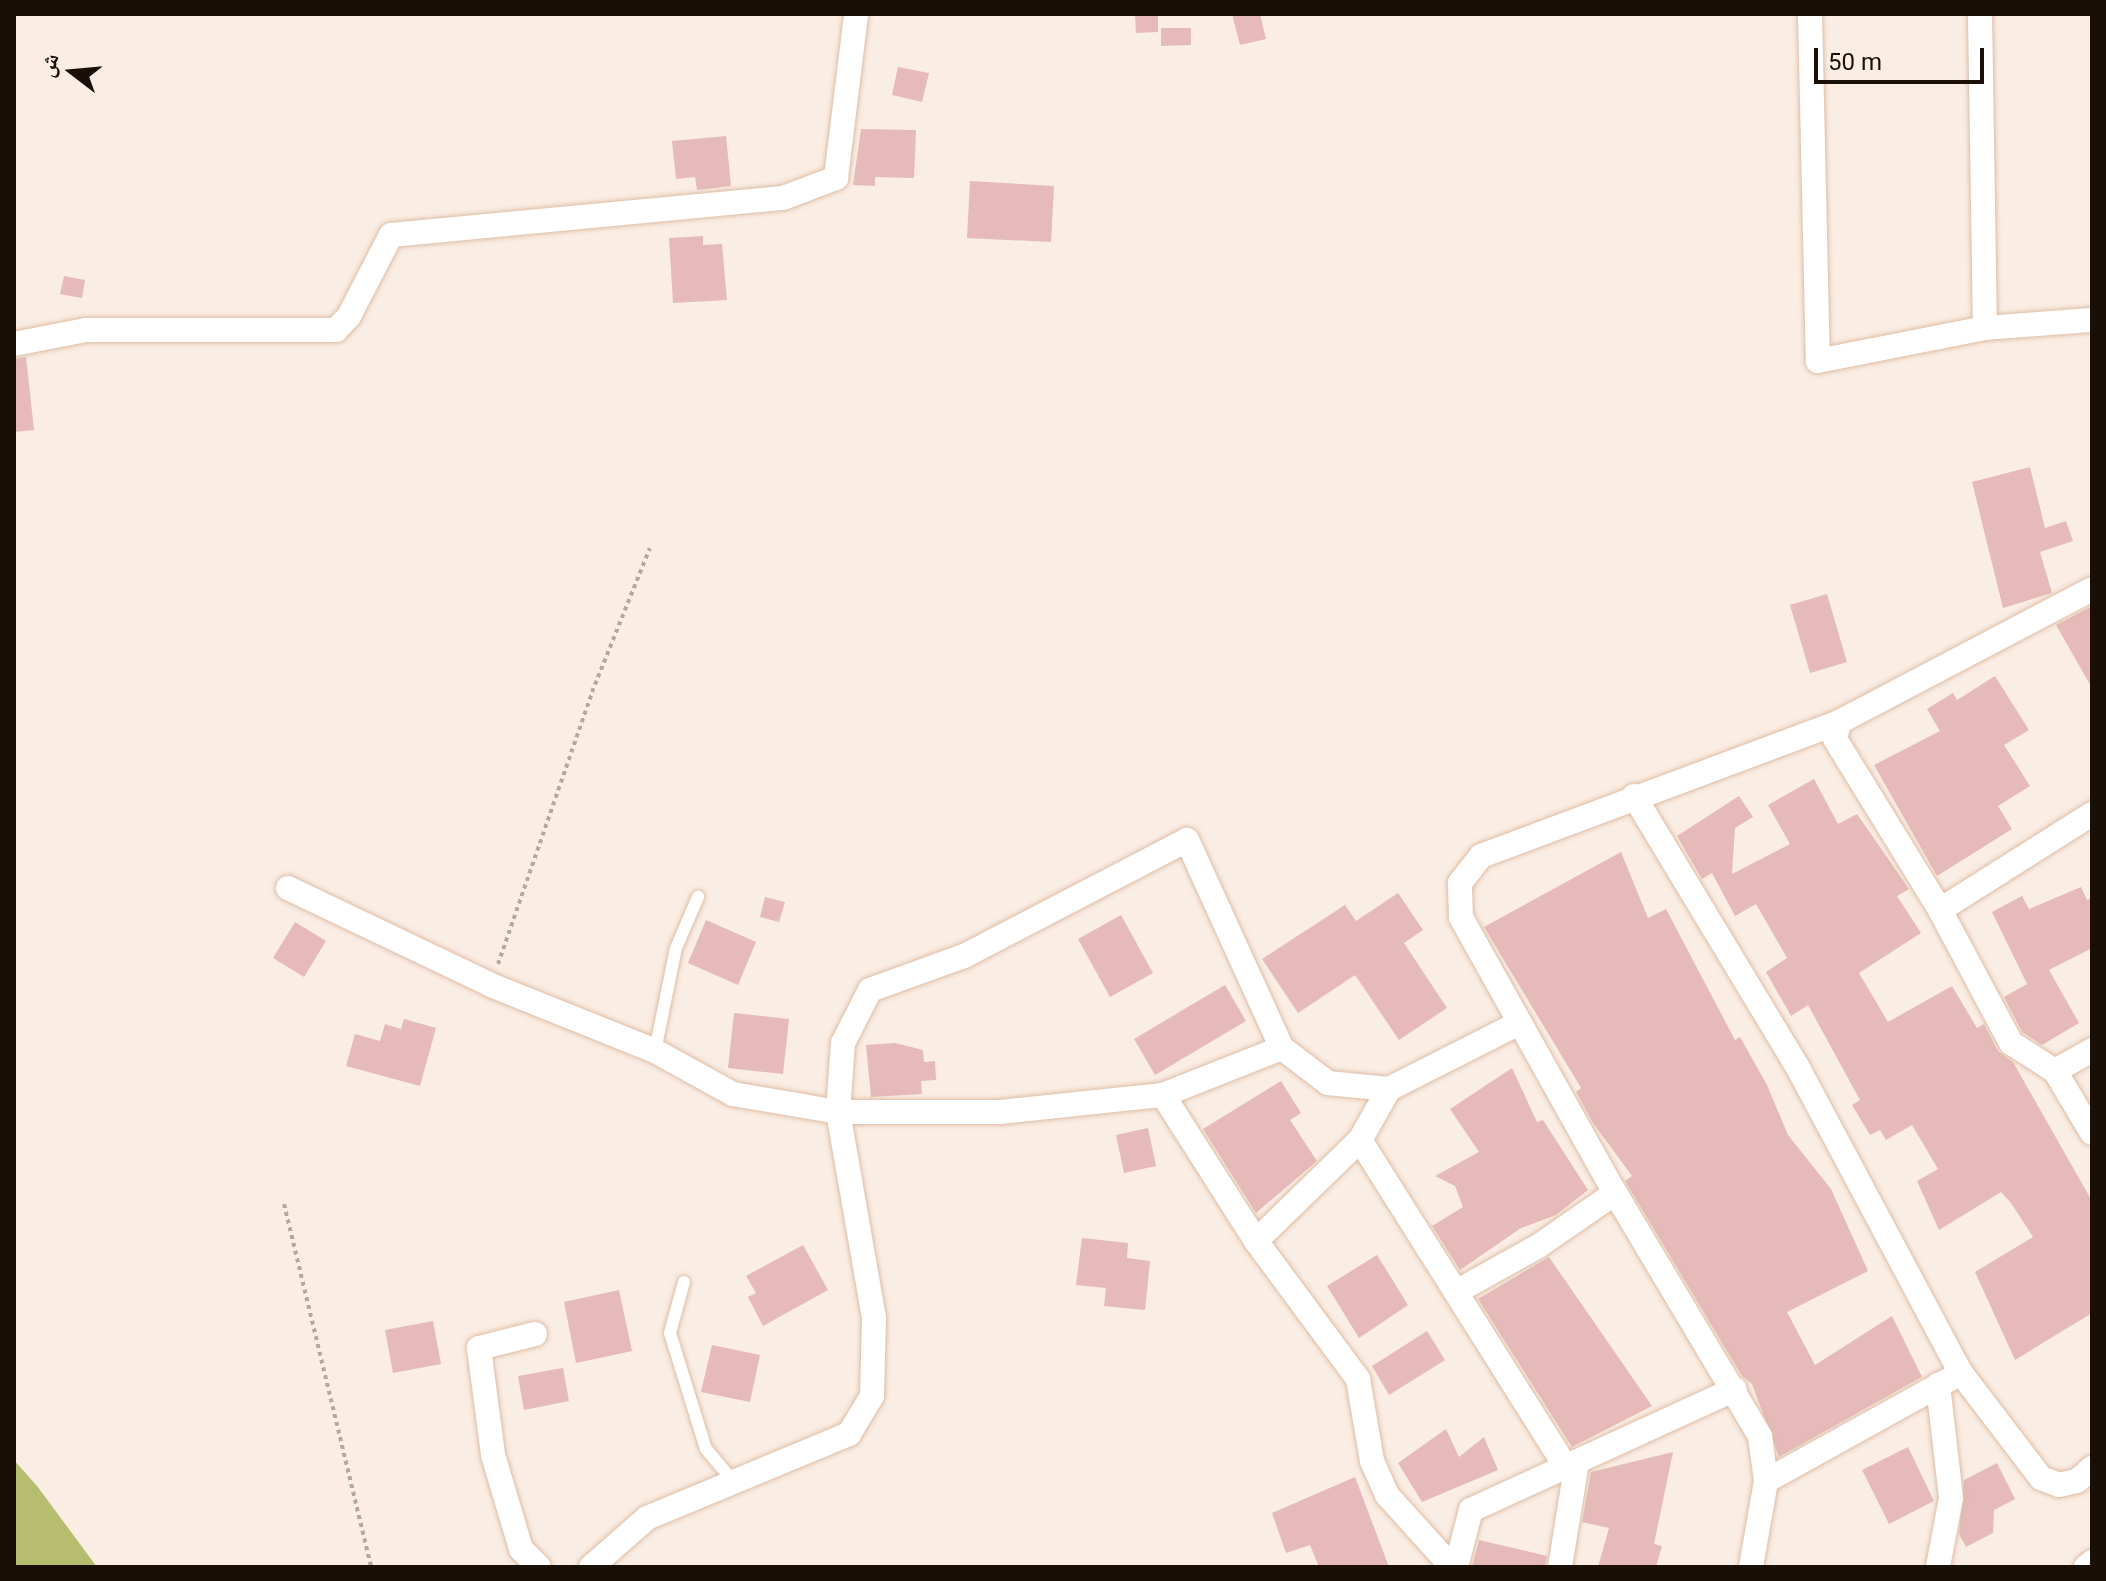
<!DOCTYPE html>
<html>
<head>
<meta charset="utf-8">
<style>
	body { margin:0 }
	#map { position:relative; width:2106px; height:1581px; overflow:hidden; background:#faede3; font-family:Roboto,"Noto Naskh Arabic",sans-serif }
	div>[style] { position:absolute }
	.forest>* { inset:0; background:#b6bd6e }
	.building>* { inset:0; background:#e5bab8 }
	.path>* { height:4px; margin-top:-2px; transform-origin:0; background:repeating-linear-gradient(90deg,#b3a79e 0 4px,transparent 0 8px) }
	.roads { filter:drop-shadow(0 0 2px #debda5) drop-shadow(0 0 2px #debda5) }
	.lane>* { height:12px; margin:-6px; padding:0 6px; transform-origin:6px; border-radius:6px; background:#fff }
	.street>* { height:24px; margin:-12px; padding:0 12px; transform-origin:12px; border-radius:12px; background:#fff }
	span { translate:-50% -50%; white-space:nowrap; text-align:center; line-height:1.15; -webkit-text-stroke:6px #faede3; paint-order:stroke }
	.frame { position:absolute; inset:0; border:16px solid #1a0f07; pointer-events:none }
	.north { position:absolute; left:32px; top:32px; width:80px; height:80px; -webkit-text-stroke:6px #faede3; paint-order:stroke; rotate:286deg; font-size:22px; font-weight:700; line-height:32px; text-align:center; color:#1a0f07 }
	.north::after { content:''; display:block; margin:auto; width:28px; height:36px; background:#1a0f07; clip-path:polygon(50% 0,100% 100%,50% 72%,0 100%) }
	.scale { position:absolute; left:1814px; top:48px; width:170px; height:36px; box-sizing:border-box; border:4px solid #1a0f07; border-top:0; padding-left:10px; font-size:24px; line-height:28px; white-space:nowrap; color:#1a0f07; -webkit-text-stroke:6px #faede3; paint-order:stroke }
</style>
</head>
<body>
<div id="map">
	<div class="forest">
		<i style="clip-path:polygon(14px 1460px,37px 1486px,97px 1567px,14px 1567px)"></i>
	</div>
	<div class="building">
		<i style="clip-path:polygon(1135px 14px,1158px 14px,1158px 32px,1136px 33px)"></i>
		<i style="clip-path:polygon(1232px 14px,1260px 14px,1266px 39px,1240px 45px)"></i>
		<i style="clip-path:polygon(1161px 28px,1191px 28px,1191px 45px,1161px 46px)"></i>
		<i style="clip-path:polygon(898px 67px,929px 73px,922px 102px,892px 95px)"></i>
		<i style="clip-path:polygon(861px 129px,916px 130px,914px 178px,875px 177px,875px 186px,853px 185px)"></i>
		<i style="clip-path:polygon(726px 136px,731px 186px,697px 190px,695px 177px,676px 179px,672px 141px)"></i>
		<i style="clip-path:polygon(970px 181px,1054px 186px,1051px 242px,967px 238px)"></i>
		<i style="clip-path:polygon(703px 236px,703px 245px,722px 244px,727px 300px,673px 303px,669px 238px)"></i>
		<i style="clip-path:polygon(64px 276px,85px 280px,82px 298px,60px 294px)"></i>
		<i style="clip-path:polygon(26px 357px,34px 430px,14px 432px,14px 359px)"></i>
		<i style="clip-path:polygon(2030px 467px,2045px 528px,2066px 521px,2073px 541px,2040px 552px,2052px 593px,2003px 608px,1972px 482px)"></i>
		<i style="clip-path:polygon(1827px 594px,1847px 662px,1810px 673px,1790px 605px)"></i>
		<i style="clip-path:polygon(2092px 606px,2092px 688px,2056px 625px)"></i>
		<i style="clip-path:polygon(1995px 676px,2029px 730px,2004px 745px,2030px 786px,1998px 806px,2012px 829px,1937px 876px,1874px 765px,1940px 731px,1927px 709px,1953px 693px,1957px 700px)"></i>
		<i style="clip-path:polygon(1814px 779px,1838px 824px,1857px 814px,1909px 889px,1897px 896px,1921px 933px,1859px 973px,1888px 1022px,1952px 986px,1977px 1028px,1984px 1024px,1998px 1051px,2013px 1062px,2092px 1201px,2092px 1313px,2015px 1360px,1975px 1272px,2033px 1237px,2011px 1203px,2001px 1192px,1939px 1230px,1917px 1181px,1938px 1169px,1912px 1125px,1886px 1140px,1880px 1130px,1870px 1135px,1852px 1105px,1860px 1100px,1808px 1005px,1791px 1016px,1766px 972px,1787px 958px,1756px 904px,1735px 916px,1712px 873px,1702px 879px,1677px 836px,1739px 796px,1753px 817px,1735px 828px,1732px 874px,1790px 844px,1768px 805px)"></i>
		<i style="clip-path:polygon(1621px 852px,1648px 918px,1666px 909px,1735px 1040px,1740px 1037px,1767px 1085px,1788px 1135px,1831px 1189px,1868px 1271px,1787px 1312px,1815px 1365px,1892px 1316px,1922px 1377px,1779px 1457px,1752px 1384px,1742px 1376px,1625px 1181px,1632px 1176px,1593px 1123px,1576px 1092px,1581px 1088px,1484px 927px)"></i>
		<i style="clip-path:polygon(2081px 887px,2087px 900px,2092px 898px,2092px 948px,2049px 970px,2079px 1023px,2042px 1045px,2022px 1032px,2004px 997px,2027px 984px,1992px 912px,2022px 896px,2029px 909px)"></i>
		<i style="clip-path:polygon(1398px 893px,1423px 930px,1404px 943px,1447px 1008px,1399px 1040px,1355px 975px,1298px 1013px,1262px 959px,1345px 905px,1356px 921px)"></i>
		<i style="clip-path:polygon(765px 897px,785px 902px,779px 922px,760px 917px)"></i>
		<i style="clip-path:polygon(1121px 915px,1153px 973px,1110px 997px,1078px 939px)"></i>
		<i style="clip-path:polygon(706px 920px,756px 942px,738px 985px,688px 963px)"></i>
		<i style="clip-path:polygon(295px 922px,326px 941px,304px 977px,273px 958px)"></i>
		<i style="clip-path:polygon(1225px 985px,1246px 1021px,1155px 1075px,1134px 1039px)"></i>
		<i style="clip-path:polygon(734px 1013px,789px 1019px,783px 1074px,728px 1068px)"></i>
		<i style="clip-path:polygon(404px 1019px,436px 1028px,420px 1086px,346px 1066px,355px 1034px,380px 1041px,385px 1024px,401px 1029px)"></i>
		<i style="clip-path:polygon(895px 1043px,923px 1050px,924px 1062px,935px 1061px,936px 1080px,921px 1081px,922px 1094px,871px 1097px,866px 1045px)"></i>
		<i style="clip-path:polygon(1512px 1068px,1537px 1122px,1543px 1120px,1588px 1190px,1556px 1215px,1521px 1228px,1460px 1270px,1432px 1226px,1463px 1207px,1455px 1186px,1435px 1176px,1479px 1152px,1450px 1109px)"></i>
		<i style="clip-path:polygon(1281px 1081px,1301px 1113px,1290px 1120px,1317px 1161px,1256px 1213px,1203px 1129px)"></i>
		<i style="clip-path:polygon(1148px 1128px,1156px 1166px,1124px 1173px,1116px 1135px)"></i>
		<i style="clip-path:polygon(1082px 1238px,1128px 1243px,1127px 1258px,1150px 1261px,1145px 1310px,1104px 1306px,1106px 1288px,1076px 1285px)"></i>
		<i style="clip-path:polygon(803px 1245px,828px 1290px,763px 1326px,748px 1297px,756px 1293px,746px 1276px)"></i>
		<i style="clip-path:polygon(1377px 1255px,1408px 1305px,1359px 1338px,1327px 1286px)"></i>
		<i style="clip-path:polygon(1549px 1257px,1652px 1406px,1572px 1447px,1478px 1299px)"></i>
		<i style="clip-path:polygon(619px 1290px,632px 1351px,576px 1363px,564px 1302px)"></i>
		<i style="clip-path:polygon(433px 1321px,441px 1364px,393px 1373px,385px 1330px)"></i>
		<i style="clip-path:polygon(1427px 1331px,1445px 1360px,1389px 1395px,1372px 1366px)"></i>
		<i style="clip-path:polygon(712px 1345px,760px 1355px,750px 1402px,701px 1392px)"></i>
		<i style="clip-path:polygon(563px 1368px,569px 1401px,524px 1410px,518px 1376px)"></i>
		<i style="clip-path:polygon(1446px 1429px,1459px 1457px,1484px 1437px,1498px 1470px,1422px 1502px,1398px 1463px)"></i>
		<i style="clip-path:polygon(1908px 1447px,1934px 1501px,1889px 1524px,1862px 1470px)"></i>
		<i style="clip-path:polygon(1673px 1452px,1654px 1544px,1662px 1546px,1656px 1567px,1598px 1567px,1609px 1528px,1582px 1522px,1591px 1472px)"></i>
		<i style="clip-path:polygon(1997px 1463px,2015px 1499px,1994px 1510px,1993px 1533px,1966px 1547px,1959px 1534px,1964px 1480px)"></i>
		<i style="clip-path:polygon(1355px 1477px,1389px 1567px,1319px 1567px,1310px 1545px,1286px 1553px,1272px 1513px)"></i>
		<i style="clip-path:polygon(1479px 1540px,1547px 1556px,1545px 1567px,1472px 1567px)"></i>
	</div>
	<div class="path">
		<i style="left:498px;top:964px;width:288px;rotate:-70.9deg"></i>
		<i style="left:592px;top:692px;width:155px;rotate:-68.1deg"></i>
		<i style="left:284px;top:1204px;width:373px;rotate:76.5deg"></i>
	</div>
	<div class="roads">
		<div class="lane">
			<i style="left:655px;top:1051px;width:105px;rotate:-78.5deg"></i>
			<i style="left:676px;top:948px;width:56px;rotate:-66.7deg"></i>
			<i style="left:684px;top:1282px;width:53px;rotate:105.4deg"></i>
			<i style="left:670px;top:1333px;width:121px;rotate:72.8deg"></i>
			<i style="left:706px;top:1449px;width:43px;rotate:49.7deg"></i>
		</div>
		<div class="street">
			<i style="left:1810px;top:14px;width:347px;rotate:88.7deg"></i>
			<i style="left:1818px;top:361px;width:170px;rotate:-11.2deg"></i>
			<i style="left:1980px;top:14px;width:314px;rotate:89.1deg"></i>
			<i style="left:1985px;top:328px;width:107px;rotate:-4.3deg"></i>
			<i style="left:14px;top:344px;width:73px;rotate:-11deg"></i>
			<i style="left:86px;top:330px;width:250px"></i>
			<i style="left:336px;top:330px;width:19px;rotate:-47deg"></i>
			<i style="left:349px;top:316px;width:91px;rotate:-62.6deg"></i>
			<i style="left:391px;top:235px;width:394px;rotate:-5.4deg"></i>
			<i style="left:783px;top:198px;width:57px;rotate:-20.7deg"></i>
			<i style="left:836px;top:178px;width:165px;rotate:-83deg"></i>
			<i style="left:1839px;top:722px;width:286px;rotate:-27.7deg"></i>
			<i style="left:1634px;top:796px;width:318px;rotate:58.9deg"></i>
			<i style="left:1798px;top:1068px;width:346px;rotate:61.9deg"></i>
			<i style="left:1961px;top:1373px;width:132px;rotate:52.7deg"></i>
			<i style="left:2041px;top:1478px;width:19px;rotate:21deg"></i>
			<i style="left:2059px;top:1485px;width:18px;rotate:-13deg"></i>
			<i style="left:2077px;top:1481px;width:20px;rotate:-41deg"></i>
			<i style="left:288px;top:888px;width:225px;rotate:25.5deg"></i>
			<i style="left:491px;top:985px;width:177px;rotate:21.9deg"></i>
			<i style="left:655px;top:1051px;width:89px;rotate:28.9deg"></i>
			<i style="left:733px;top:1094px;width:107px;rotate:9.7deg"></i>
			<i style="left:838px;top:1112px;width:162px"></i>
			<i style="left:1000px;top:1112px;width:164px;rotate:-6deg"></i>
			<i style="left:1163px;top:1095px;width:128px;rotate:-21.6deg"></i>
			<i style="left:1282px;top:1048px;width:58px;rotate:37.3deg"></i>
			<i style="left:1328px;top:1083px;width:61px;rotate:5.6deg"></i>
			<i style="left:1389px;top:1089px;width:146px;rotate:-26.9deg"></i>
			<i style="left:1940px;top:910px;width:180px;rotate:-32.3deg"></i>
			<i style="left:2055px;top:1071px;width:43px;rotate:-29.6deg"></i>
			<i style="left:1163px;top:1095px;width:173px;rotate:57.5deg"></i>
			<i style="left:1256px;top:1241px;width:172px;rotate:53.5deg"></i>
			<i style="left:1358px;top:1379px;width:83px;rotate:80.3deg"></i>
			<i style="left:1372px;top:1461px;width:37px;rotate:66deg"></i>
			<i style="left:1387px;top:1495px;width:97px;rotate:47.9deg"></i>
			<i style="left:1360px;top:1140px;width:386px;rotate:57.8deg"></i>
			<i style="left:1256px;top:1241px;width:145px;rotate:-44.2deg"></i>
			<i style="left:1360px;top:1140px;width:59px;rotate:-60.4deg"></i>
			<i style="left:1456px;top:1292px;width:96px;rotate:-29.2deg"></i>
			<i style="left:1540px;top:1245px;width:91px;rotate:-34.7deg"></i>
			<i style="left:535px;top:1334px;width:58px;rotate:166deg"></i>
			<i style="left:479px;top:1348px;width:108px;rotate:82.5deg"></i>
			<i style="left:493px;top:1455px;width:98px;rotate:73.4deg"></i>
			<i style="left:521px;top:1549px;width:25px;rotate:45deg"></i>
			<i style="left:1938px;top:1385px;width:114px;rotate:83.4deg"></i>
			<i style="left:1951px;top:1498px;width:70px;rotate:100.7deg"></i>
			<i style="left:1766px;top:1481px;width:223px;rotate:-29deg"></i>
			<i style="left:591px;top:1567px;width:74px;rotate:-41.2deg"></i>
			<i style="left:647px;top:1518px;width:219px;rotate:-22.6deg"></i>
			<i style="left:849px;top:1434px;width:44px;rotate:-58.8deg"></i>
			<i style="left:872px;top:1396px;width:78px;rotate:-88.5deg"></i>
			<i style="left:874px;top:1318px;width:209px;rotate:-99.9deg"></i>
			<i style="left:838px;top:1112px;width:69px;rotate:-85.9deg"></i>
			<i style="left:843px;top:1043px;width:59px;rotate:-63deg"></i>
			<i style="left:870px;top:990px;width:100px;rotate:-19.9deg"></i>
			<i style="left:964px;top:956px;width:251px;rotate:-27.5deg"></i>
			<i style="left:1187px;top:840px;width:229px;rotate:65.5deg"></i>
			<i style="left:1456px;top:1567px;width:59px;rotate:-75.3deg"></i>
			<i style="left:1471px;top:1510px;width:290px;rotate:-24.6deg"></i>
			<i style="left:1560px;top:1567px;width:106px;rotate:-80.8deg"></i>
			<i style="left:1751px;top:1567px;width:87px;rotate:-80.1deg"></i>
			<i style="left:1766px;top:1481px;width:45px;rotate:-97.6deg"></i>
			<i style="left:1760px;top:1436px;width:283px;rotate:-120.8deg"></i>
			<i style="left:1615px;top:1193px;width:316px;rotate:-119.2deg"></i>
			<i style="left:1461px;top:917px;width:34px;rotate:-92deg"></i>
			<i style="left:1460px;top:883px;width:34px;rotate:-52deg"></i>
			<i style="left:1481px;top:856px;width:382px;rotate:-20.5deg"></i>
			<i style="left:1839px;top:722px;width:17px;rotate:103deg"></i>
			<i style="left:1835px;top:739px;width:201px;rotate:58.4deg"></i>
			<i style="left:1940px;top:910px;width:151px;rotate:61.9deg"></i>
			<i style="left:2011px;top:1043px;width:52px;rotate:32.5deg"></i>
			<i style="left:2055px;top:1071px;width:72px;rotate:59.2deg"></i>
			<i style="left:2086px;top:1567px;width:8px;rotate:-40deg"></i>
		</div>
	</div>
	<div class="frame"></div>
	<div class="north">ش</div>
	<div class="scale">50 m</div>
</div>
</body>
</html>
